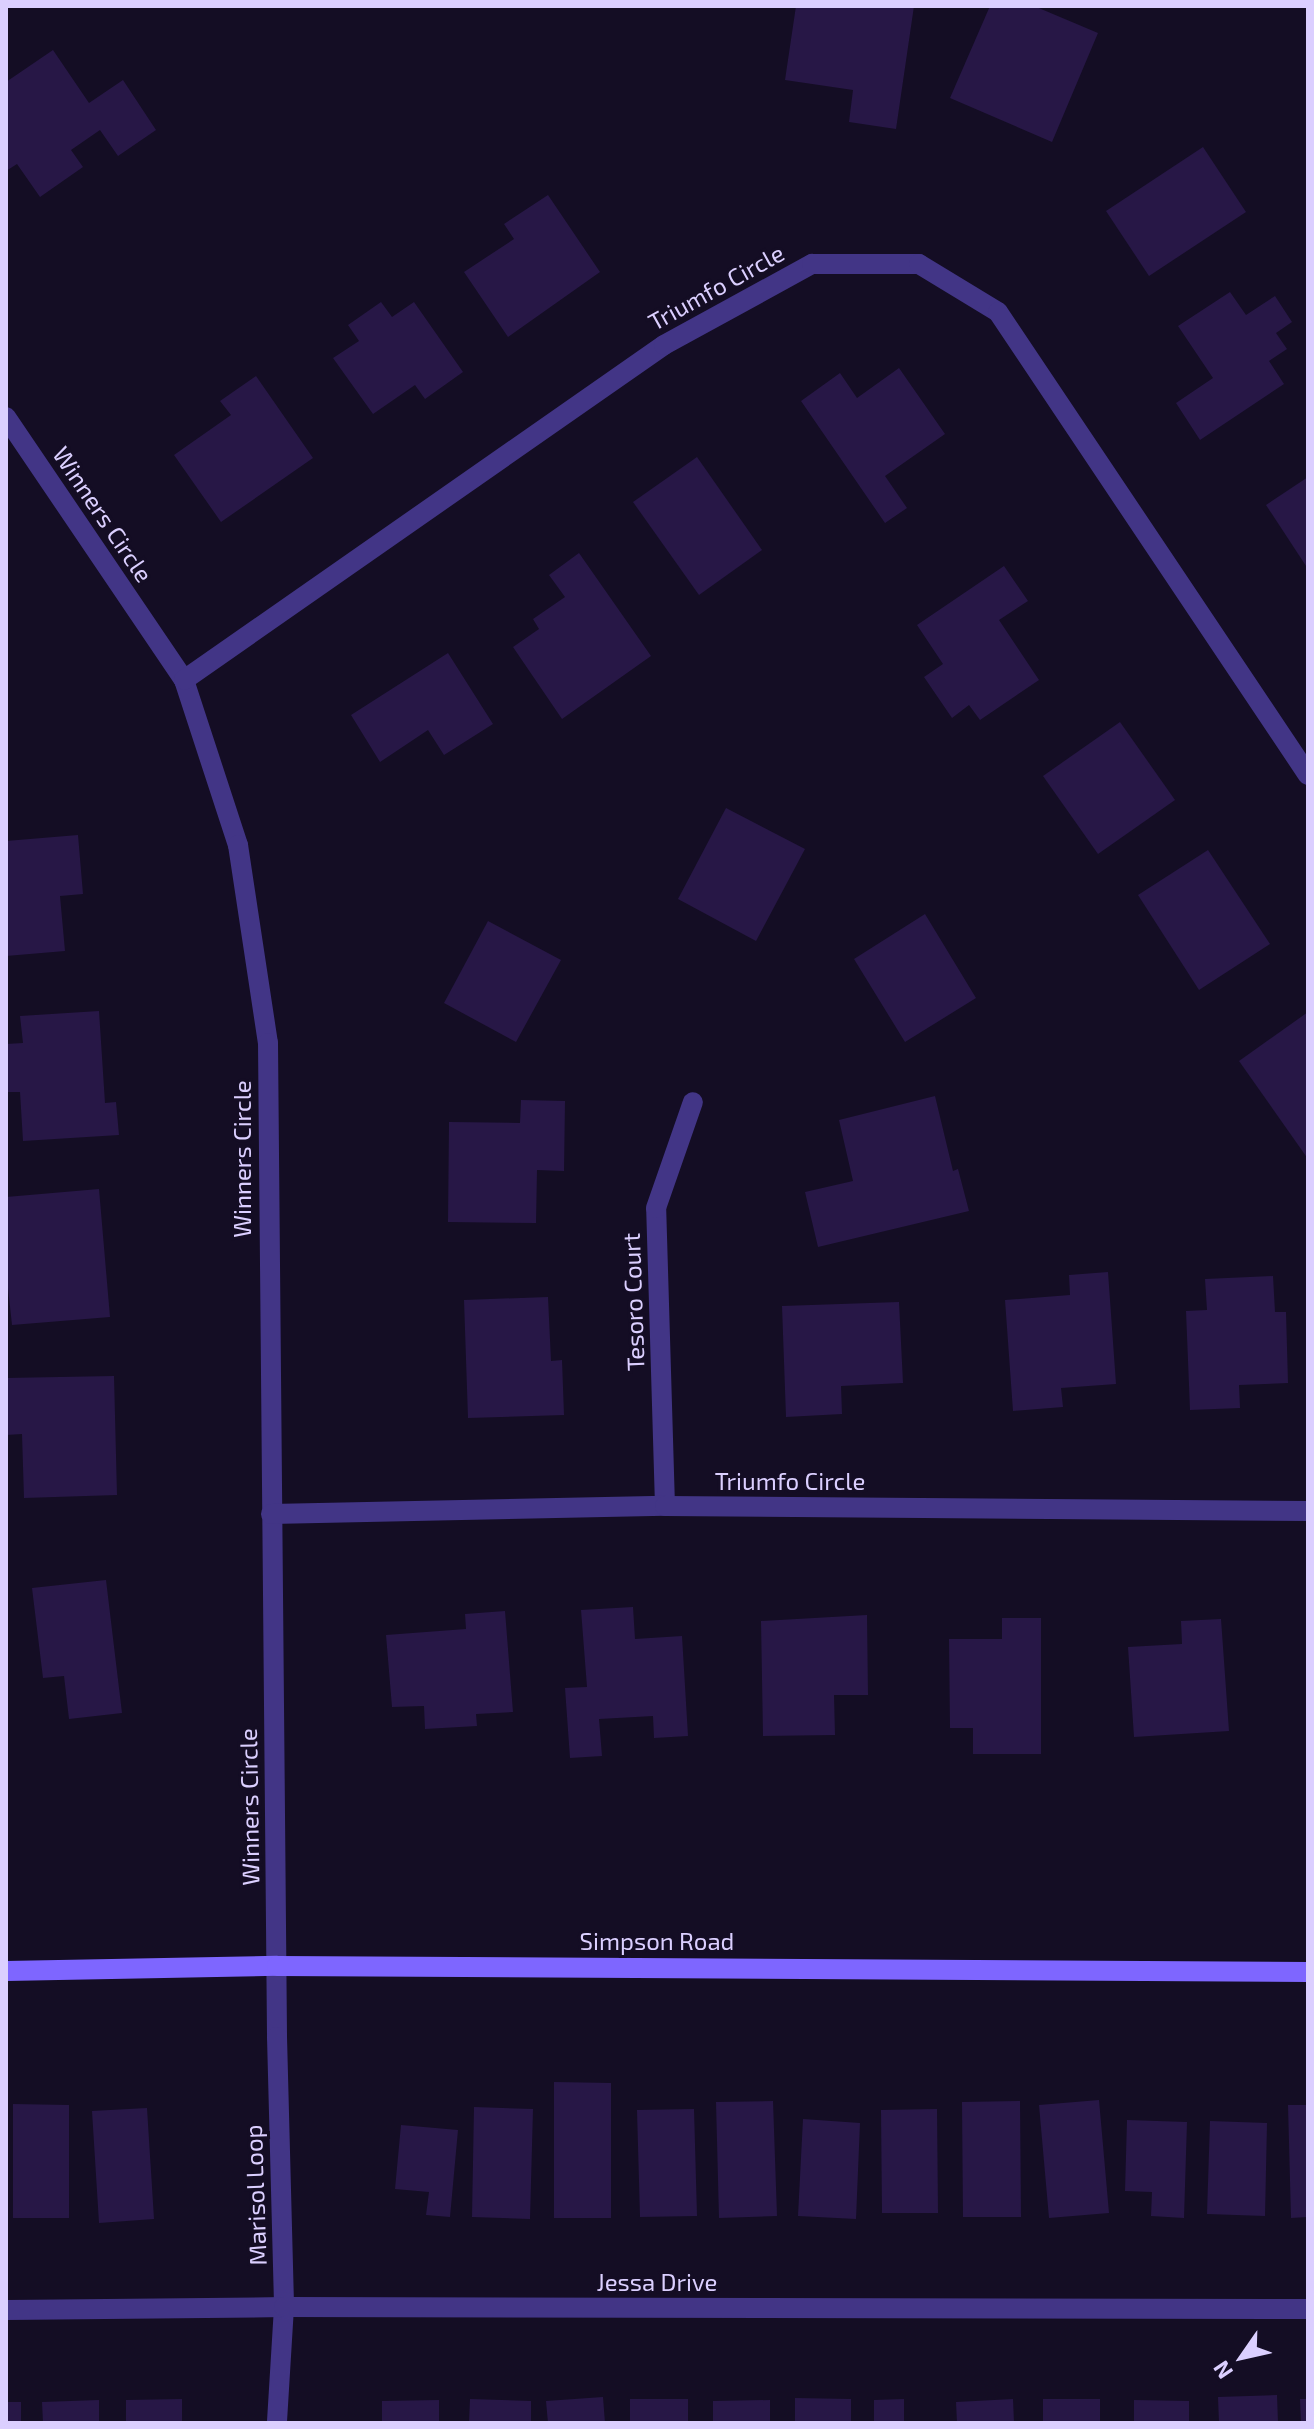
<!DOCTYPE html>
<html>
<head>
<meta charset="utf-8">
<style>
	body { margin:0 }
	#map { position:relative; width:1314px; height:2429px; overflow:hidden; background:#140d24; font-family:"Exo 2",sans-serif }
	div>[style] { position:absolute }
	.building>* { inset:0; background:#271746 }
	.street>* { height:20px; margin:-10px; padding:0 10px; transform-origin:10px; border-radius:10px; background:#423586 }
	.secondary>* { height:20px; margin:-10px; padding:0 10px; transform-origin:10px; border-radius:10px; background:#7e66ff }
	span { translate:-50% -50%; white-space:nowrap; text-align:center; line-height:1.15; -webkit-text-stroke:6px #140d24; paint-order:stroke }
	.street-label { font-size:24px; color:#dbcfff }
	.frame { position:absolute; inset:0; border:8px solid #dbcfff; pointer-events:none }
	.north { position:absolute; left:1202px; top:2317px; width:80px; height:80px; -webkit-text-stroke:6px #140d24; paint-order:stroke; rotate:236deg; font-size:22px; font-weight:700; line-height:32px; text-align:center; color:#dbcfff }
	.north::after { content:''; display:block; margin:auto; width:28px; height:36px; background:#dbcfff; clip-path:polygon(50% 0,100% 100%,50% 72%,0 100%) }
</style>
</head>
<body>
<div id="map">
	<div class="building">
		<i style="clip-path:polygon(796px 6px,914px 6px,896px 129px,849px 122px,853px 90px,785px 80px)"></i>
		<i style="clip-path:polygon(990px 6px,1034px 6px,1098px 33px,1052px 142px,950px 98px)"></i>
		<i style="clip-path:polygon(53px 50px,89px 103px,123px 80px,156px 130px,118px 156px,100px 130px,71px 150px,83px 167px,40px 197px,17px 164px,6px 171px,6px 82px)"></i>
		<i style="clip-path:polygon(1203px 147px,1246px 212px,1149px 276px,1106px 211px)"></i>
		<i style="clip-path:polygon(548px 195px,600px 272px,508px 337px,464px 272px,514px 239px,504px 224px)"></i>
		<i style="clip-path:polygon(1230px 292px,1246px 315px,1275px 296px,1292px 322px,1276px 333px,1287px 349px,1269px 361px,1284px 384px,1200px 440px,1176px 403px,1213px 378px,1178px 326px)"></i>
		<i style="clip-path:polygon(381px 302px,392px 317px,414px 302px,463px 372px,425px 399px,415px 385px,373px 414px,333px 358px,359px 341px,348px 325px)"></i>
		<i style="clip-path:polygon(899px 368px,945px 434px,885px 476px,907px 508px,885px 523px,801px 401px,840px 373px,857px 398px)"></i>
		<i style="clip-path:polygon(256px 376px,313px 458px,221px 522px,174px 455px,231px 415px,220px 401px)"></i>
		<i style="clip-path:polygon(697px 457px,762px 550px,699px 595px,633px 502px)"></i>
		<i style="clip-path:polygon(1308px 477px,1308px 569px,1266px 505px)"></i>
		<i style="clip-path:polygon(579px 553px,651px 656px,562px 719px,513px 647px,539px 629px,533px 619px,565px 597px,549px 575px)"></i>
		<i style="clip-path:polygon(1004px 566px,1028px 601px,999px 620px,1039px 680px,980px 720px,969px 705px,952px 718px,924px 677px,943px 664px,917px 625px)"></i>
		<i style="clip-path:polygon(448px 653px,493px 724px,444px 755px,428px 730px,380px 762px,351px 715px)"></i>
		<i style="clip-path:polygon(1120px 722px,1175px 800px,1098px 854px,1043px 776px)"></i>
		<i style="clip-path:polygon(726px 808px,805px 849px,756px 941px,678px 899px)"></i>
		<i style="clip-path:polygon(78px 835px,83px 894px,60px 896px,65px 951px,6px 956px,6px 841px)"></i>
		<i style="clip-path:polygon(1208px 850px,1270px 944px,1199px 990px,1138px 895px)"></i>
		<i style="clip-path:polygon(925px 914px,976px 998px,905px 1042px,854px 959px)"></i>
		<i style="clip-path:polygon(488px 921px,561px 960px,516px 1042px,444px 1003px)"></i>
		<i style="clip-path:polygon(99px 1011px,105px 1103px,116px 1102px,119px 1135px,23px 1141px,20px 1092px,6px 1092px,6px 1044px,23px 1043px,20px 1016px)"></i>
		<i style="clip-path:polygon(1308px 1012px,1308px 1159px,1239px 1061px)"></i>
		<i style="clip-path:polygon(935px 1096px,953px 1171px,958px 1169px,969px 1211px,818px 1247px,805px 1192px,853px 1181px,839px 1120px)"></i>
		<i style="clip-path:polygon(521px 1100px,565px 1101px,564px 1171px,537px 1170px,536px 1223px,448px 1222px,449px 1122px,520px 1123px)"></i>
		<i style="clip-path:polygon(99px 1189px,110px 1317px,12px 1325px,6px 1270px,6px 1197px)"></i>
		<i style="clip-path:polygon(1108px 1272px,1116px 1384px,1061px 1388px,1063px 1407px,1013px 1411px,1005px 1300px,1070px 1295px,1069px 1275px)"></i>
		<i style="clip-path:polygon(1273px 1276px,1275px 1312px,1286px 1312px,1288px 1383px,1239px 1385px,1240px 1408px,1190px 1410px,1186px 1311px,1207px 1310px,1205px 1279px)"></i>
		<i style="clip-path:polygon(548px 1297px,551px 1361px,562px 1360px,564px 1415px,468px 1418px,464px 1300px)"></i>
		<i style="clip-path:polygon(899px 1302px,903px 1383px,841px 1386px,842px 1414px,786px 1417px,782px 1306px)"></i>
		<i style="clip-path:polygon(114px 1376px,117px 1495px,24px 1498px,22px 1434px,6px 1435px,6px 1378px)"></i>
		<i style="clip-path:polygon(106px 1580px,122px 1713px,69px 1719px,64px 1676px,43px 1678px,32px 1588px)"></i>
		<i style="clip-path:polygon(633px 1607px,635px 1639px,682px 1636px,688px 1736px,654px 1738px,653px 1716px,599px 1719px,602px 1756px,570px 1758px,565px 1688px,587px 1687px,581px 1610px)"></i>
		<i style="clip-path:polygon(505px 1611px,513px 1712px,476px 1714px,477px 1726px,425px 1729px,424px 1706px,392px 1707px,386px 1635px,466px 1629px,465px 1614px)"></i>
		<i style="clip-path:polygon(867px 1615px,868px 1695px,834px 1695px,835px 1735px,763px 1736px,761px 1621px)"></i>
		<i style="clip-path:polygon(1002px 1618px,1041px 1618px,1041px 1754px,973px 1754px,973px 1728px,950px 1728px,949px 1639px,1002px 1639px)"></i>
		<i style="clip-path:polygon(1221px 1619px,1229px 1731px,1134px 1737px,1128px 1647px,1182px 1644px,1181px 1621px)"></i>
		<i style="clip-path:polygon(554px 2082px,611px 2083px,611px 2218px,554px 2218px)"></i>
		<i style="clip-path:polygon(1099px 2100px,1109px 2213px,1049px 2218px,1039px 2105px)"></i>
		<i style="clip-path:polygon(773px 2101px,777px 2216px,719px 2218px,716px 2102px)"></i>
		<i style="clip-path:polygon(1020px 2101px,1021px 2217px,963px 2217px,962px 2102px)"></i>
		<i style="clip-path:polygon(13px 2104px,69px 2105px,69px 2218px,13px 2218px)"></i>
		<i style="clip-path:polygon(1288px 2105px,1308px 2105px,1308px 2217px,1291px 2218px)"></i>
		<i style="clip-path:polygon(474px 2107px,533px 2109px,530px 2219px,472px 2217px)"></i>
		<i style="clip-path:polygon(147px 2108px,154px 2219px,99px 2223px,92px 2111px)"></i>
		<i style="clip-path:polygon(694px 2109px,697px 2216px,640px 2217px,637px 2110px)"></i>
		<i style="clip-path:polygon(937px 2109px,938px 2213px,882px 2213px,881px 2110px)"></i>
		<i style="clip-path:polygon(803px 2119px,860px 2123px,856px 2219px,798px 2216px)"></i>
		<i style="clip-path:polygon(1127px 2120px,1187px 2122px,1184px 2218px,1151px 2216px,1152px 2192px,1125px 2191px)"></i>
		<i style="clip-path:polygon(1210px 2121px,1267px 2123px,1265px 2216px,1207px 2214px)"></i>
		<i style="clip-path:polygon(401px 2125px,458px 2130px,450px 2217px,426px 2215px,429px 2192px,395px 2189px)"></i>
		<i style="clip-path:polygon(1277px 2395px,1278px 2423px,1219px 2423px,1218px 2397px)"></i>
		<i style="clip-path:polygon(603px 2397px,605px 2423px,548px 2423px,546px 2401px)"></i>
		<i style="clip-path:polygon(795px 2398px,851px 2399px,851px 2423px,795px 2423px)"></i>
		<i style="clip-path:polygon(182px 2399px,182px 2423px,126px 2423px,126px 2400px)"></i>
		<i style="clip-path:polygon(470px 2399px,531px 2401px,531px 2423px,469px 2423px)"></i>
		<i style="clip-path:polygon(630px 2399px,688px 2399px,688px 2423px,630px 2423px)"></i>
		<i style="clip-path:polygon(904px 2399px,904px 2423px,874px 2423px,874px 2400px)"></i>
		<i style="clip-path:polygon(1013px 2399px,1014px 2423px,957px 2423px,956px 2402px)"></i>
		<i style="clip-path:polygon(1043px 2399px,1100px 2399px,1100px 2423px,1043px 2423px)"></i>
		<i style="clip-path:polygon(1300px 2399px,1308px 2399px,1308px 2423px,1301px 2423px)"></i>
		<i style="clip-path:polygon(99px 2400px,99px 2423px,43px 2423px,42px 2402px)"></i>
		<i style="clip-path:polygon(439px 2400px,439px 2423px,382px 2423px,382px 2401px)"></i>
		<i style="clip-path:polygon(770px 2400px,770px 2423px,713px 2423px,713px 2401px)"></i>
		<i style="clip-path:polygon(1134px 2400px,1189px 2401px,1189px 2423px,1134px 2423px)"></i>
		<i style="clip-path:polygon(6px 2402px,21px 2402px,21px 2423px,6px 2423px)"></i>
	</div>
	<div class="street">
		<i style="left:6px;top:417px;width:318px;rotate:55.9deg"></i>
		<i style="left:184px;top:680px;width:174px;rotate:71.9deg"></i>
		<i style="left:238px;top:845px;width:200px;rotate:81.4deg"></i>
		<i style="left:268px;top:1043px;width:994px;rotate:89.48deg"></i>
		<i style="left:277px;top:2037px;width:270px;rotate:88.5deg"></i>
		<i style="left:284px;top:2307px;width:116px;rotate:93.5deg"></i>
		<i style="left:184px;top:680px;width:585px;rotate:-34.91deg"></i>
		<i style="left:664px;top:345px;width:169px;rotate:-28.7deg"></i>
		<i style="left:812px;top:264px;width:107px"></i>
		<i style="left:919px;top:264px;width:92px;rotate:31.3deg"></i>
		<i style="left:998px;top:312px;width:557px;rotate:56.2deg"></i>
		<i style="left:665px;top:1506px;width:298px;rotate:-91.7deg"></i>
		<i style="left:656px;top:1208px;width:112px;rotate:-70.8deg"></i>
		<i style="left:271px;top:1514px;width:394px;rotate:-1.2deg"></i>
		<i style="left:665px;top:1506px;width:643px;rotate:0.45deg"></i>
		<i style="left:6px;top:2310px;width:278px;rotate:-0.6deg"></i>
		<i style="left:284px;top:2307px;width:1024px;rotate:0.11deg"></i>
	</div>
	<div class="secondary">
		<i style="left:6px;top:1971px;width:271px;rotate:-1.1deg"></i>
		<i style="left:277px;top:1966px;width:1031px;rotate:0.33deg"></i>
	</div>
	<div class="street-label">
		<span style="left:716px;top:287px;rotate:-29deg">Triumfo Circle</span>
		<span style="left:103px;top:514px;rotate:56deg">Winners Circle</span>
		<span style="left:242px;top:1159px;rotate:-90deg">Winners Circle</span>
		<span style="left:633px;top:1302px;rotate:-92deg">Tesoro Court</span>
		<span style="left:790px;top:1481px">Triumfo Circle</span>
		<span style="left:249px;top:1807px;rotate:-91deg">Winners Circle</span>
		<span style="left:657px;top:1941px">Simpson Road</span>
		<span style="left:255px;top:2195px;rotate:-92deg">Marisol Loop</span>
		<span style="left:657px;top:2282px">Jessa Drive</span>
	</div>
	<div class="frame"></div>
	<div class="north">N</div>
</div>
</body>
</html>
